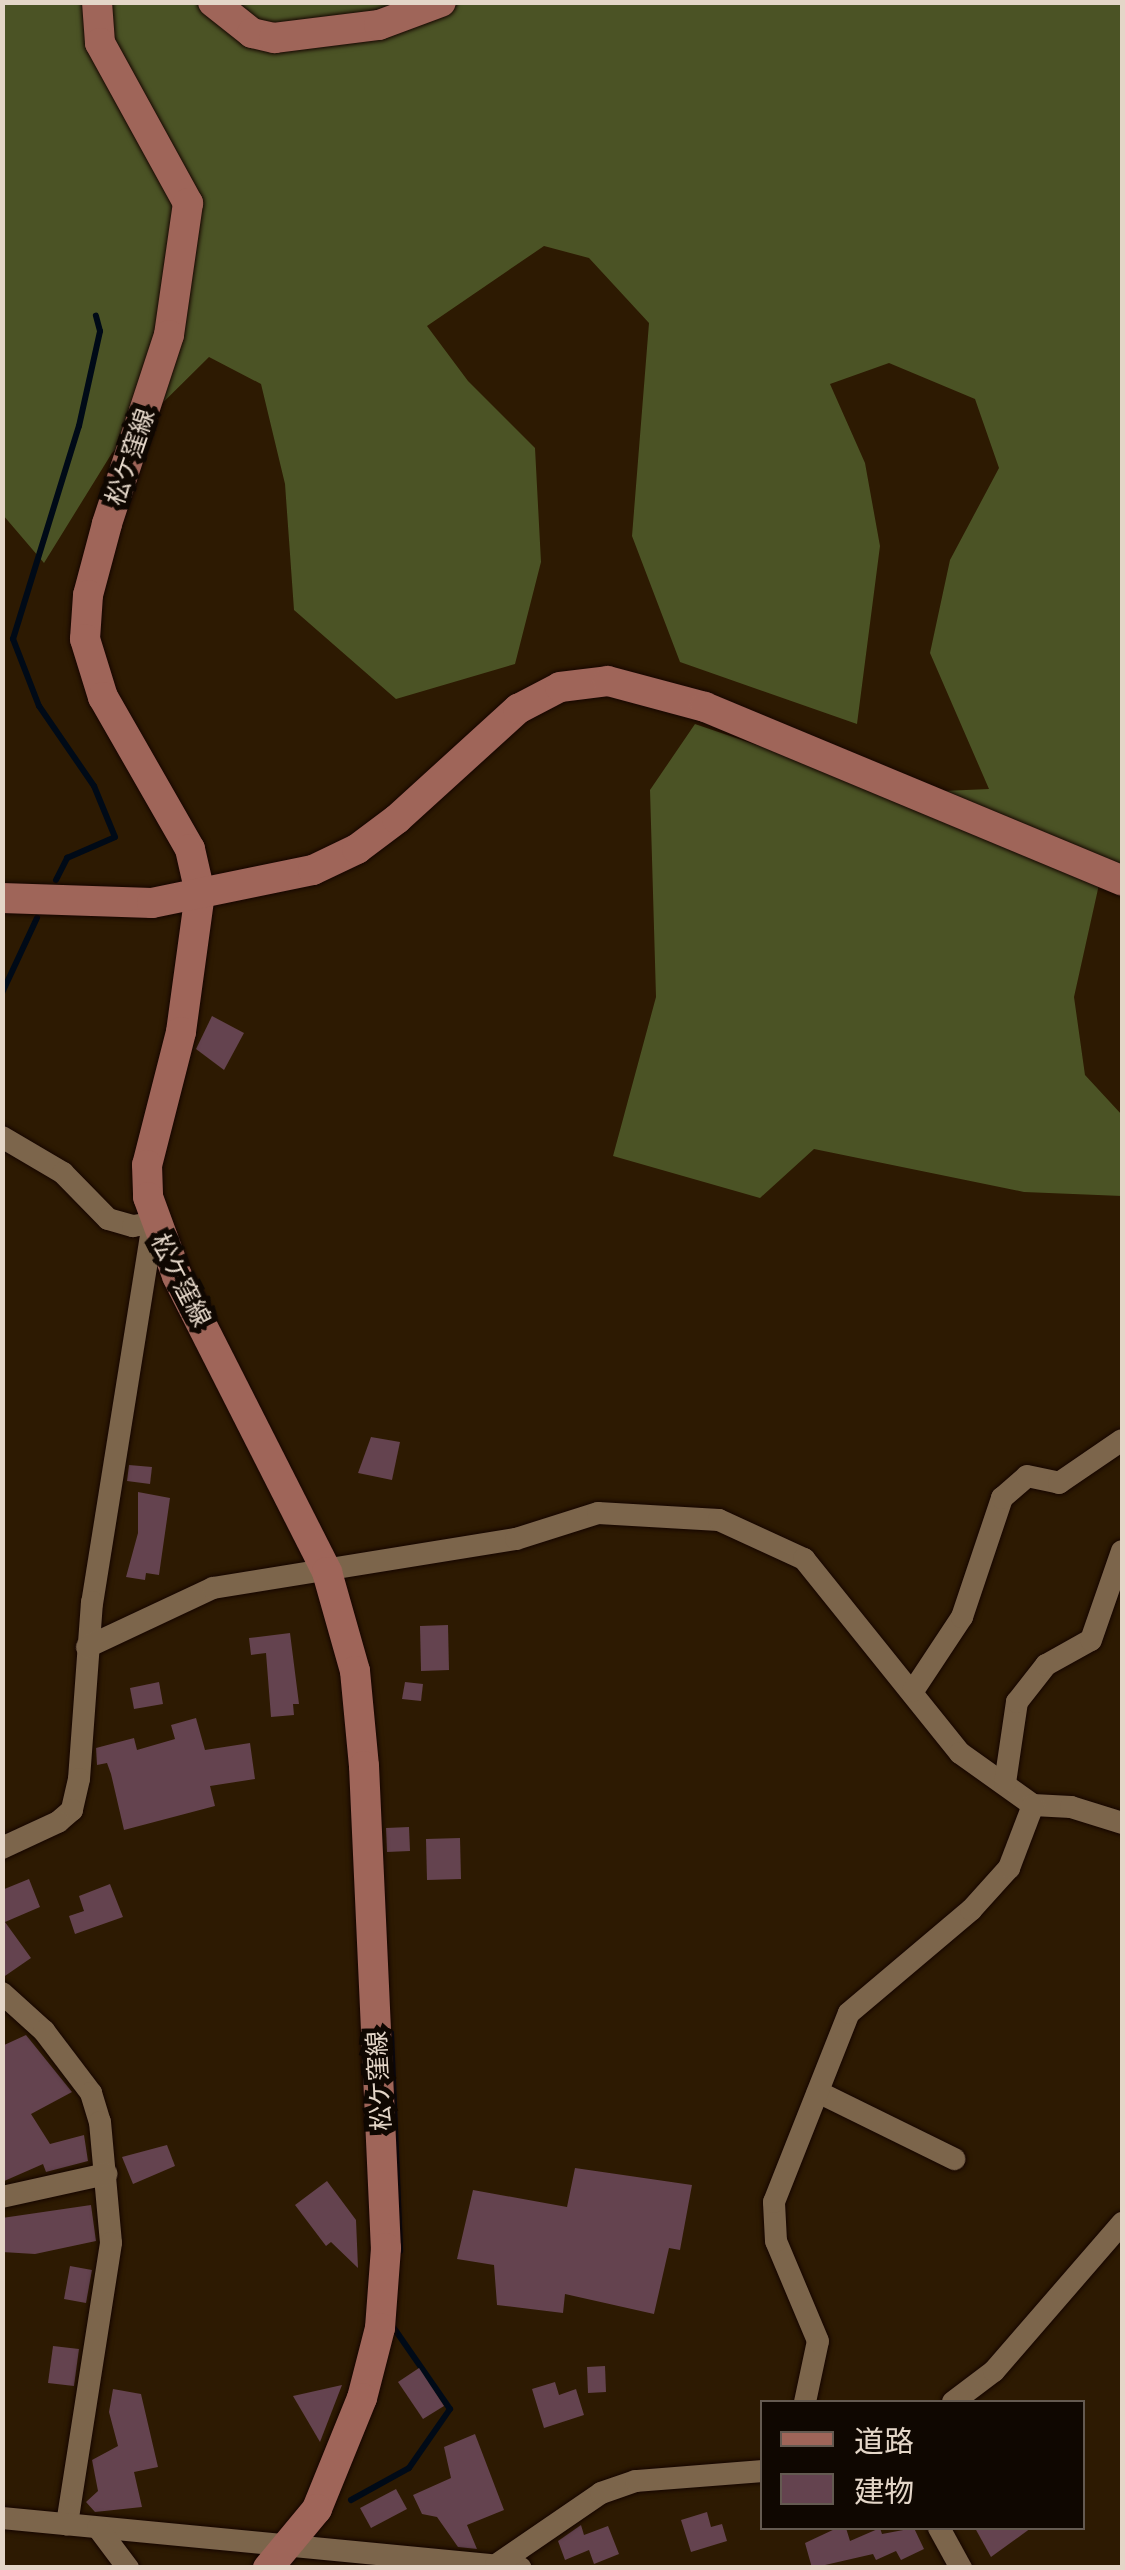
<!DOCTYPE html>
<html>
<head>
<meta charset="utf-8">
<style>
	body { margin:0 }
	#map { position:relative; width:1125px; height:2570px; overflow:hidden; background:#2d1a02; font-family:"IBM Plex Sans","Noto Sans JP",sans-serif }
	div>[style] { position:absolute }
	.forest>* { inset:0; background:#4b5325 }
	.stream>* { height:6px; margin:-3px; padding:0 3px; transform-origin:3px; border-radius:3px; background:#000a17 }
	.building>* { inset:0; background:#64434f }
	.roads { filter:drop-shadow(0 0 2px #150500) drop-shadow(0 0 2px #150500) }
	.street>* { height:22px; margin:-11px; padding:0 11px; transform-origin:11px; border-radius:11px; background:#7c654b }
	.secondary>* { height:30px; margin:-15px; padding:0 15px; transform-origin:15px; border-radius:15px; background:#9f6559 }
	span { translate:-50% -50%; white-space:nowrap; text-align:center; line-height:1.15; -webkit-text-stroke:10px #0f0701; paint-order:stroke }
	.street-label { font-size:25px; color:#e4d6c8 }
	.frame { position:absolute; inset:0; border:5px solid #e4d6c8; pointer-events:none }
	.legend { position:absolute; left:760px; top:2400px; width:325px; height:130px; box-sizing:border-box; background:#0f0701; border:2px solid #645a51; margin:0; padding:12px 18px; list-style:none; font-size:30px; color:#e4d6c8 }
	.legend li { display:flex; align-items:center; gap:20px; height:50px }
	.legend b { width:50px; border:2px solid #645a51 }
</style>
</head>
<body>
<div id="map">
	<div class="forest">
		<i style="clip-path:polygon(2px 3px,1122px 3px,1122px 885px,1100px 880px,1074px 997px,1085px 1075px,1122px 1115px,1122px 1196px,1024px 1192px,814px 1149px,760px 1198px,613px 1156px,656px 997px,650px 790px,695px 724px,897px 793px,989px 789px,930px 653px,950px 560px,999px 468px,975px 399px,889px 363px,830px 384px,865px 463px,880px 546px,857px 724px,680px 662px,632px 536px,649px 323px,589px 258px,544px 246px,427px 326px,468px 381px,535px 448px,541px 562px,515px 664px,396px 699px,294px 610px,285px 484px,261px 384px,209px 357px,112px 453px,44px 563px,3px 515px)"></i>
	</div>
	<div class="stream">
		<i style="left:56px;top:880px;width:25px;rotate:-63deg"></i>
		<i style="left:67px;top:858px;width:52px;rotate:-23.6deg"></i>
		<i style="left:115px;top:837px;width:55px;rotate:-112.4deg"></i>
		<i style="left:94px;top:786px;width:97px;rotate:-124.5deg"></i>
		<i style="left:39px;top:706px;width:72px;rotate:-111.2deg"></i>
		<i style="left:13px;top:639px;width:223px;rotate:-72.8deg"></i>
		<i style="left:79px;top:426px;width:97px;rotate:-77.5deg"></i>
		<i style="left:100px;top:331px;width:16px;rotate:-105deg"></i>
		<i style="left:2px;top:993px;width:83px;rotate:-65deg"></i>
		<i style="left:391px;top:2033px;width:218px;rotate:87.6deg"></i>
		<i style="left:351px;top:2500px;width:66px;rotate:-28.9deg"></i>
		<i style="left:409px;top:2468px;width:72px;rotate:-55.2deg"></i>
		<i style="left:450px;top:2409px;width:98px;rotate:-124.7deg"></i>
	</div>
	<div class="building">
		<i style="clip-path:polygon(212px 1016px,244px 1033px,224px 1070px,196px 1049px)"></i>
		<i style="clip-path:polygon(371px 1437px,400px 1442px,392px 1480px,358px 1473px)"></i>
		<i style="clip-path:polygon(129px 1465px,152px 1467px,150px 1484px,127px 1481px)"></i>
		<i style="clip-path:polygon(138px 1492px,170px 1498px,159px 1575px,146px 1573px,145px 1580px,126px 1577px,138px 1533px)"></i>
		<i style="clip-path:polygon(448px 1625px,449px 1670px,421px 1671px,420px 1626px)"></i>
		<i style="clip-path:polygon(290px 1633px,299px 1704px,293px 1704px,294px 1715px,271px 1717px,266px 1653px,251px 1655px,249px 1638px)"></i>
		<i style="clip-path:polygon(159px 1682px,163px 1704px,134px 1709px,130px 1688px)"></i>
		<i style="clip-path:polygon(405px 1682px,423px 1684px,421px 1701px,402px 1699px)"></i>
		<i style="clip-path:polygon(196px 1718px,205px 1750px,250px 1743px,255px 1779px,210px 1786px,215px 1806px,124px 1830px,111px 1774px,107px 1763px,97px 1765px,96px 1748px,134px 1738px,137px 1750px,175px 1739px,171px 1725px)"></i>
		<i style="clip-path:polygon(409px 1827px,410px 1851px,387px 1852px,386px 1828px)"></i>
		<i style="clip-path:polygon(460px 1838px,461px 1879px,427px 1880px,426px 1839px)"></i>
		<i style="clip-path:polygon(29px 1879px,40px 1907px,5px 1922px,31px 1958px,2px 1978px,2px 1890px)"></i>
		<i style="clip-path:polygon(110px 1884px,123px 1917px,75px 1934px,69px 1916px,84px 1911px,79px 1896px)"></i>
		<i style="clip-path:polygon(26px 2035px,72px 2092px,31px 2114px,50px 2144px,84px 2135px,88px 2161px,46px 2172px,43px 2164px,2px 2182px,2px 2046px)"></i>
		<i style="clip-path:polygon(167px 2145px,175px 2166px,133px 2184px,122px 2157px)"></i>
		<i style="clip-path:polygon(575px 2168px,692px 2185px,680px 2250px,669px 2248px,654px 2314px,565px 2294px,563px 2313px,497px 2305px,494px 2265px,457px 2259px,473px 2190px,567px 2207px)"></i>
		<i style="clip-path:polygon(327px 2181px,356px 2220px,358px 2268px,331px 2242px,326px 2246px,295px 2205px)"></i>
		<i style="clip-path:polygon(91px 2205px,96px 2241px,35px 2254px,2px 2252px,2px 2218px)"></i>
		<i style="clip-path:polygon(70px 2266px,92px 2270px,86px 2303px,64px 2299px)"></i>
		<i style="clip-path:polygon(53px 2346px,79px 2349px,74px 2386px,48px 2383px)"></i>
		<i style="clip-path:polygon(605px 2366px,606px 2392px,588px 2393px,587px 2367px)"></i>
		<i style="clip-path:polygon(419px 2368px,444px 2406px,423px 2419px,398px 2382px)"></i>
		<i style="clip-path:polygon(555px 2382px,559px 2395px,576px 2389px,584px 2415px,544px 2428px,532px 2389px)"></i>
		<i style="clip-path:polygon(342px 2385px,320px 2442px,293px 2396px)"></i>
		<i style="clip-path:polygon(113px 2389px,141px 2394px,158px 2467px,134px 2472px,142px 2507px,95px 2512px,86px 2502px,98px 2491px,92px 2460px,118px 2446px,109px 2412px)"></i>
		<i style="clip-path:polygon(475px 2434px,504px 2510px,467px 2525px,477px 2549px,458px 2547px,437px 2517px,422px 2514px,413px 2495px,451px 2478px,444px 2447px)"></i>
		<i style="clip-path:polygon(396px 2489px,407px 2509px,371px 2528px,360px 2508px)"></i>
		<i style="clip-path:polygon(707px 2512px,711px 2527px,722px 2524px,727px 2541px,691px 2552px,681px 2520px)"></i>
		<i style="clip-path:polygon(581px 2525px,584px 2535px,608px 2526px,619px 2554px,594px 2564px,589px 2550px,565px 2560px,558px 2541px)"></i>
		<i style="clip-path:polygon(837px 2528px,846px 2528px,850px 2541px,880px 2528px,882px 2534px,914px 2528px,924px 2549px,901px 2560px,896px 2551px,876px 2560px,873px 2554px,812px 2568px,805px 2543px)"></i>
		<i style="clip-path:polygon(975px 2528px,1031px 2528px,991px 2557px)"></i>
	</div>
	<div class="roads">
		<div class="street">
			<i style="left:2px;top:1137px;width:71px;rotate:30.5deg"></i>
			<i style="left:63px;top:1173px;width:64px;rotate:45.6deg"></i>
			<i style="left:108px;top:1219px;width:26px;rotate:16deg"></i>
			<i style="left:133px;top:1226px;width:20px;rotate:-9deg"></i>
			<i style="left:153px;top:1223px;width:384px;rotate:99.1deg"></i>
			<i style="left:92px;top:1602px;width:177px;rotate:94.2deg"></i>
			<i style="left:79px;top:1779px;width:32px;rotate:103deg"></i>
			<i style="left:72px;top:1810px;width:18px;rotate:139deg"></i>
			<i style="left:58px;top:1822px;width:62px;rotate:155.1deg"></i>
			<i style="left:87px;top:1647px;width:139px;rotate:-25.1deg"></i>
			<i style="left:213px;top:1588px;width:307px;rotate:-9.2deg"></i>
			<i style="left:516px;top:1539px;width:86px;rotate:-17.6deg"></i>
			<i style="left:598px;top:1513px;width:121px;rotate:3.3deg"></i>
			<i style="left:719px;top:1520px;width:94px;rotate:24.6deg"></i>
			<i style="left:804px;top:1559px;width:249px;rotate:51.2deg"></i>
			<i style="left:960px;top:1753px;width:90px;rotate:35.5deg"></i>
			<i style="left:1033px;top:1805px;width:38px;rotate:3deg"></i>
			<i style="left:1071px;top:1807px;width:53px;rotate:17.4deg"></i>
			<i style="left:913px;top:1691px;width:89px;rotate:-56.5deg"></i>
			<i style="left:962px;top:1617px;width:126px;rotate:-71.4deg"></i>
			<i style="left:1002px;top:1498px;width:33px;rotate:-41deg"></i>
			<i style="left:1027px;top:1476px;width:33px;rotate:12deg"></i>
			<i style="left:1059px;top:1483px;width:76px;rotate:-34.3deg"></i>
			<i style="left:1005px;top:1783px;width:82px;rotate:-81.6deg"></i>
			<i style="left:1017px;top:1702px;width:47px;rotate:-51.9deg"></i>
			<i style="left:1046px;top:1665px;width:51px;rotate:-29.1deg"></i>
			<i style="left:1091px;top:1640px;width:94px;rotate:-70.8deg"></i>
			<i style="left:2px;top:1993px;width:57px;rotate:42.1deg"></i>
			<i style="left:44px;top:2031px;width:78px;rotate:52.8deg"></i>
			<i style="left:91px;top:2093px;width:30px;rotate:73deg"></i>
			<i style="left:100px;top:2122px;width:121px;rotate:84.8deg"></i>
			<i style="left:111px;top:2243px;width:285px;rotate:98.9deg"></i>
			<i style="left:818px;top:2092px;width:152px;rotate:26.2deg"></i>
			<i style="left:2px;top:2197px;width:107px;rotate:-12.5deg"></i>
			<i style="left:805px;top:2402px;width:62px;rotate:-78deg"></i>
			<i style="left:818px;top:2341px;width:108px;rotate:-112.8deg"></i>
			<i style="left:776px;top:2241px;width:39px;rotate:-93deg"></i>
			<i style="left:774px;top:2202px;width:203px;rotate:-68.4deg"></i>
			<i style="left:849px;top:2013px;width:160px;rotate:-40.2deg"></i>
			<i style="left:971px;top:1910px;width:57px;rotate:-47.9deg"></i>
			<i style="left:1009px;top:1868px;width:67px;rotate:-69.1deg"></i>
			<i style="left:953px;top:2402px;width:51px;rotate:-37.1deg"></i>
			<i style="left:994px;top:2371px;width:196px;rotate:-49.1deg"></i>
			<i style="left:2px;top:2518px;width:521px;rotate:5.5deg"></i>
			<i style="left:98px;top:2528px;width:50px;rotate:53.1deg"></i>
			<i style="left:939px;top:2528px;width:46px;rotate:61.2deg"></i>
			<i style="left:496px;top:2565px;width:127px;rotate:-34.4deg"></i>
			<i style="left:601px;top:2493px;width:37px;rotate:-19deg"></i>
			<i style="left:636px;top:2481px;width:126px;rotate:-4.5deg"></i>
		</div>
		<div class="secondary">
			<i style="left:97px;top:2px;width:41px;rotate:85.8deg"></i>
			<i style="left:100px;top:43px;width:183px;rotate:61.2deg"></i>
			<i style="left:188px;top:203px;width:133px;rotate:98.2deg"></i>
			<i style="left:169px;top:335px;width:199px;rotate:108.2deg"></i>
			<i style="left:107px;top:524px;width:73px;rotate:105deg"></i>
			<i style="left:88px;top:595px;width:44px;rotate:93.9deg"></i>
			<i style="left:85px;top:639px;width:61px;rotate:72.8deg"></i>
			<i style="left:103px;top:697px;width:175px;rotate:60.2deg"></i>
			<i style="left:190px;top:849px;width:45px;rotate:77.2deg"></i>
			<i style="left:200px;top:893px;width:140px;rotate:97.8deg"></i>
			<i style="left:181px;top:1032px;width:137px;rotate:104.3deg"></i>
			<i style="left:147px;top:1165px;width:32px;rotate:88deg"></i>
			<i style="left:148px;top:1197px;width:84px;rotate:69.8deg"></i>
			<i style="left:177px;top:1276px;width:332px;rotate:63.1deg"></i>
			<i style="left:327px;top:1572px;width:103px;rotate:74.2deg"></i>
			<i style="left:355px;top:1671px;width:95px;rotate:84.6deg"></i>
			<i style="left:364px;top:1766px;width:483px;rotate:87.4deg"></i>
			<i style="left:386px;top:2248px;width:80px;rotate:94.3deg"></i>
			<i style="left:380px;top:2328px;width:72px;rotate:104.4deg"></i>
			<i style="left:362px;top:2398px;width:120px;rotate:112.1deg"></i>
			<i style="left:317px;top:2509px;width:77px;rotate:129.7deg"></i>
			<i style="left:213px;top:2px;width:50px;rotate:38.5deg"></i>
			<i style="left:252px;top:33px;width:23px;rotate:13deg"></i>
			<i style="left:274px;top:38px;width:106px;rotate:-7.1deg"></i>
			<i style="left:379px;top:25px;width:66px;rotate:-20.4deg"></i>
			<i style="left:2px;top:898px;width:150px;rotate:1.9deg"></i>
			<i style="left:152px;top:903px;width:164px;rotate:-11.6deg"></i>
			<i style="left:313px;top:870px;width:49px;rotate:-25.5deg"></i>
			<i style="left:357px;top:849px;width:50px;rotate:-36.9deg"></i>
			<i style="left:397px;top:819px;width:164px;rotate:-42.3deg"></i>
			<i style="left:518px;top:709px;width:47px;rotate:-27.6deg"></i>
			<i style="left:560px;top:687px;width:48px;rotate:-7.1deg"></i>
			<i style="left:608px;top:681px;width:100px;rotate:15deg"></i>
			<i style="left:705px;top:707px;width:452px;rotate:22.6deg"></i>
		</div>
	</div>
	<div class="street-label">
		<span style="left:130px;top:457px;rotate:-71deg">松ケ窪線</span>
		<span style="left:181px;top:1280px;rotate:63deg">松ケ窪線</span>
		<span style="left:379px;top:2081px;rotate:-93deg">松ケ窪線</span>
	</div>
	<div class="frame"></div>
	<ul class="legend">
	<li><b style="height:12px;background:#9f6559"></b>道路</li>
	<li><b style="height:28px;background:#64434f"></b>建物</li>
	</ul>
</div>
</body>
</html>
